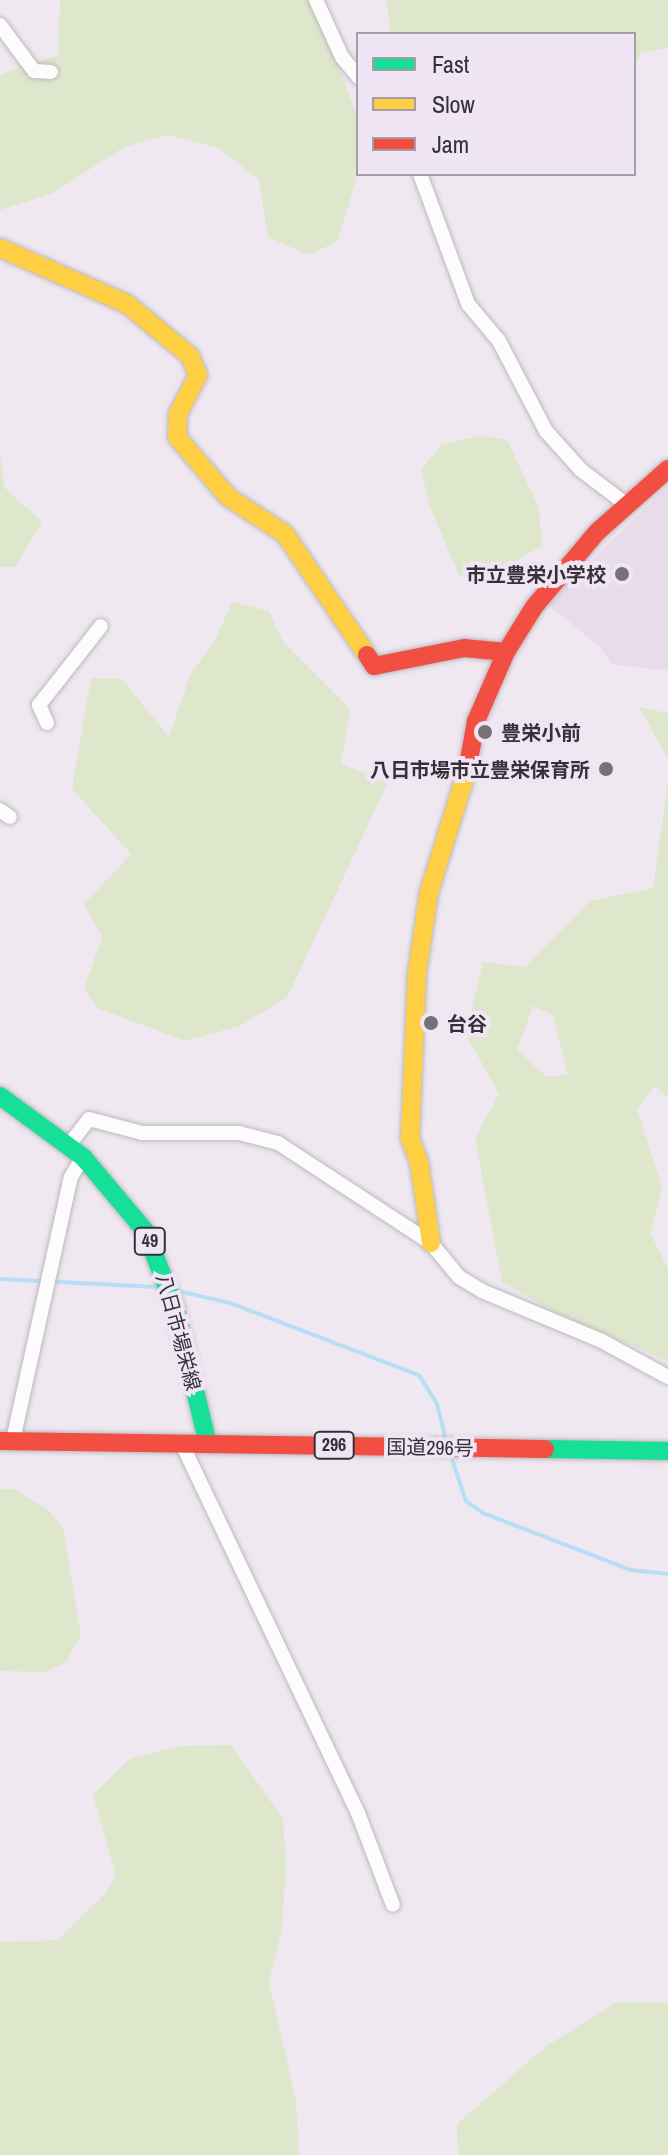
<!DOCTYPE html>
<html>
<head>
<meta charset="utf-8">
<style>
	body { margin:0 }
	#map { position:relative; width:668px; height:2155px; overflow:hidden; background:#efe8f0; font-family:"Archivo Narrow","Noto Sans JP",sans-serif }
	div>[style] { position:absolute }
	.built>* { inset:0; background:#e8dceb }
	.green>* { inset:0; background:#dee7cc }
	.stream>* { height:4px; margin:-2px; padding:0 2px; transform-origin:2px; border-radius:2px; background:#b6def5 }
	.roads { filter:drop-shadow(0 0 2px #bdb8be) drop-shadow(0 0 2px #bdb8be) }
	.street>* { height:14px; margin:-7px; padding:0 7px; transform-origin:7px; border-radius:7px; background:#fdfcfd }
	.fast>* { height:18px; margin:-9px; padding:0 9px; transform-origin:9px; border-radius:9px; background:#16e098 }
	.slow>* { height:18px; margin:-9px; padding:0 9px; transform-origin:9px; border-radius:9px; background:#ffcf43 }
	.jam>* { height:18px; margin:-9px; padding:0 9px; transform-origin:9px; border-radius:9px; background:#f24e42 }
	.dots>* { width:22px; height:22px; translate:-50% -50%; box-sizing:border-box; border:4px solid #f0e5f4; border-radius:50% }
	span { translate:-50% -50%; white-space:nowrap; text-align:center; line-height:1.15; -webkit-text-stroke:8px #f0e5f4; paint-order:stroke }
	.shield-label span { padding:2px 6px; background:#f0e5f4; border:2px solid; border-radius:6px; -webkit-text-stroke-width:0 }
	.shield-label { font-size:18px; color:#353137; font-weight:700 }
	.poi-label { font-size:20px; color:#353137; font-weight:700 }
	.right { translate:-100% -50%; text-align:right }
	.left { translate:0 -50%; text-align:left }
	.street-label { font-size:20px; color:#353137 }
	.legend { position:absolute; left:356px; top:32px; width:280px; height:144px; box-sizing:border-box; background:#f0e5f4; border:2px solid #a59da8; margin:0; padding:10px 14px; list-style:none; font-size:24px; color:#353137 }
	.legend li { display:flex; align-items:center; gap:16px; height:40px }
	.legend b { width:40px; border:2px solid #a59da8 }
</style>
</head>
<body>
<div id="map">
	<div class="built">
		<i style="clip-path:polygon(668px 486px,668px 671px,611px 664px,600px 647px,547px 604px)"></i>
	</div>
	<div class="green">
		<i style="clip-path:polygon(60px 0,308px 0,331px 44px,358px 119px,358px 174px,337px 242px,308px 255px,268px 237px,259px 180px,218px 148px,167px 135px,124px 147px,53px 193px,0 210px,0 75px,58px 55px)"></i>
		<i style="clip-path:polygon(386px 0,668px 0,668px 48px,641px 53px,634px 67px,634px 34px,391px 34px)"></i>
		<i style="clip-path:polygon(483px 435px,507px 440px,539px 508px,542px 546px,485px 578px,459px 575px,430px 507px,421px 470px,441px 445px)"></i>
		<i style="clip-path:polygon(0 454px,5px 488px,42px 522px,15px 567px,0 567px)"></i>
		<i style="clip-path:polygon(232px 602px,269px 611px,283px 642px,350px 709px,341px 764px,388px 782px,287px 998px,239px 1026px,186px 1041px,97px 1008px,84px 989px,102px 937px,84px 904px,131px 854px,72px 789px,91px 678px,122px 679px,169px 737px,191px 673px,214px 642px)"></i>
		<i style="clip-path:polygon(639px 707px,668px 713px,668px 759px)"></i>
		<i style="clip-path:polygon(evenodd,668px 782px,668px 1098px,655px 1086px,637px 1109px,662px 1187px,651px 1234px,668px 1269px,668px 1361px,560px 1315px,502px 1282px,475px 1138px,499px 1094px,466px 1035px,483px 962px,525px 967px,590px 901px,653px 888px,668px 782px,533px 1006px,553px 1015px,568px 1075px,546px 1076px,517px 1050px,533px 1006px)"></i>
		<i style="clip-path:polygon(0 1489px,14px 1489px,47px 1509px,63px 1528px,81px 1636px,65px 1663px,45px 1672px,0 1671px)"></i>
		<i style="clip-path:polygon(231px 1745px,283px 1819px,286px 1866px,282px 1930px,269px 1982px,296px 2101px,299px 2155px,0 2155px,0 1942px,58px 1940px,104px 1895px,116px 1876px,93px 1795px,130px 1759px,180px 1746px)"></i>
		<i style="clip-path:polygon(617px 2002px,668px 2003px,668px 2155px,458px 2155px,457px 2124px,545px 2047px)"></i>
	</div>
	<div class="stream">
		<i style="left:0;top:1279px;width:157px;rotate:2.9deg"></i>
		<i style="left:178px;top:1291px;width:53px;rotate:13deg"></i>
		<i style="left:230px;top:1303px;width:202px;rotate:20.9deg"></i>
		<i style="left:419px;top:1375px;width:34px;rotate:58deg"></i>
		<i style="left:437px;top:1404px;width:37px;rotate:76deg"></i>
		<i style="left:451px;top:1456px;width:47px;rotate:71.6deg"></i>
		<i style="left:466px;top:1501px;width:21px;rotate:35deg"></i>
		<i style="left:483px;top:1513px;width:159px;rotate:21.1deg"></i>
		<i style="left:631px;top:1570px;width:37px;rotate:6deg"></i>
	</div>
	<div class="roads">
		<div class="street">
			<i style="left:316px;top:0;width:63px;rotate:65.5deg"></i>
			<i style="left:342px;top:57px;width:26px;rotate:51deg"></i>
			<i style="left:0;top:25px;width:57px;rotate:53.5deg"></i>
			<i style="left:34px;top:71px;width:17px;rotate:3deg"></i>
			<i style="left:420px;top:174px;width:139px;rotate:69.7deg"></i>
			<i style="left:468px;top:304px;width:48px;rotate:50deg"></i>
			<i style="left:499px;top:341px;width:102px;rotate:62.4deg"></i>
			<i style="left:546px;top:431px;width:52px;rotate:48.1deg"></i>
			<i style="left:581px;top:470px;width:58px;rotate:37.3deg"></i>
			<i style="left:47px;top:723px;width:20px;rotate:-114deg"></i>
			<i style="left:39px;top:705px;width:100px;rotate:-51.9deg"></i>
			<i style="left:0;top:810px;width:12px;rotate:35deg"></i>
			<i style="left:68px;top:1146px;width:34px;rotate:-52deg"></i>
			<i style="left:89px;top:1119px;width:55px;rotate:14.8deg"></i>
			<i style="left:142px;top:1133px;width:97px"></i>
			<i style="left:239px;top:1133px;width:40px;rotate:14.4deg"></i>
			<i style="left:278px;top:1143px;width:183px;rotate:33.2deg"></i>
			<i style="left:431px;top:1243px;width:44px;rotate:50.5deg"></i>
			<i style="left:459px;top:1277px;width:27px;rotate:31deg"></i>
			<i style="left:482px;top:1291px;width:128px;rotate:22.6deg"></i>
			<i style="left:600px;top:1340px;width:77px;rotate:28.6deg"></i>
			<i style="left:13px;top:1440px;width:269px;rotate:-77.6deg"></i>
			<i style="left:71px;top:1177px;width:23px;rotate:-59deg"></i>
			<i style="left:181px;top:1442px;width:411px;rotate:64.5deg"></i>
			<i style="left:358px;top:1813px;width:98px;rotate:69.2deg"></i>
		</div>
		<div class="fast">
			<i style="left:0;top:1096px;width:103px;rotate:36.3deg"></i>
			<i style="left:83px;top:1157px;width:97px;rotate:50deg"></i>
			<i style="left:145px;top:1231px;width:82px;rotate:68.5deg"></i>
			<i style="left:175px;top:1307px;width:141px;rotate:76.5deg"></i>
			<i style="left:545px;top:1449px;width:123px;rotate:0.9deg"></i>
		</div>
		<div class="slow">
			<i style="left:0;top:248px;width:139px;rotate:23.8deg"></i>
			<i style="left:127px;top:304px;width:82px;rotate:39.5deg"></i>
			<i style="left:190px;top:356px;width:21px;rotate:67deg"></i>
			<i style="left:198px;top:375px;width:44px;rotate:117.1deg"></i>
			<i style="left:178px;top:414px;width:23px;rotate:92deg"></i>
			<i style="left:177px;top:437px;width:79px;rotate:49.6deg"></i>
			<i style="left:228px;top:497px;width:68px;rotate:33deg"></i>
			<i style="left:285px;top:534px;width:146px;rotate:55.9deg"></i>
			<i style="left:431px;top:1243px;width:82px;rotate:-98.4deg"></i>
			<i style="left:419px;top:1162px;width:26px;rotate:-111deg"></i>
			<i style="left:410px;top:1138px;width:165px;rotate:-87.6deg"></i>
			<i style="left:417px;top:973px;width:82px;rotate:-81.6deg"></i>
			<i style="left:429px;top:892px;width:127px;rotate:-72.6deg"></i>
		</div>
		<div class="jam">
			<i style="left:367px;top:655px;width:13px;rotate:58deg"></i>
			<i style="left:374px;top:666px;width:92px;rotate:-11.3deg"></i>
			<i style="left:464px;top:648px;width:42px;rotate:5.4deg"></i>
			<i style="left:467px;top:771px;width:51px;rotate:-79.8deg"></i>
			<i style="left:476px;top:721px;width:75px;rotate:-66.5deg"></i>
			<i style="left:506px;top:652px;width:53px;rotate:-58.1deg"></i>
			<i style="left:534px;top:607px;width:98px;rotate:-50deg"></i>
			<i style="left:597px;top:532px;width:95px;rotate:-41.6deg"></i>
			<i style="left:0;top:1441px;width:545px;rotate:0.84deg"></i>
		</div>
	</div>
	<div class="dots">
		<i style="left:622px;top:574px;background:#767178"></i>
		<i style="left:485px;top:732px;background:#767178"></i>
		<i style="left:606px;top:769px;background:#767178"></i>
		<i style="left:431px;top:1023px;background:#767178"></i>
	</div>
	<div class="shield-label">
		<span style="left:150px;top:1241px">49</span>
		<span style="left:334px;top:1445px">296</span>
	</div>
	<div class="poi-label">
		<span class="right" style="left:606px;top:574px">市立豊栄小学校</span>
		<span class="left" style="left:501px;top:732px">豊栄小前</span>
		<span class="right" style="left:590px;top:769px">八日市場市立豊栄保育所</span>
		<span class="left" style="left:447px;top:1023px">台谷</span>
	</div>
	<div class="street-label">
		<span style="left:179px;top:1332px;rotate:75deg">八日市場栄線</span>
		<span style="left:430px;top:1447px;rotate:1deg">国道296号</span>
	</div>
	<ul class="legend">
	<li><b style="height:10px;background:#16e098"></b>Fast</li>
	<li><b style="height:10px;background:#ffcf43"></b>Slow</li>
	<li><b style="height:10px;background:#f24e42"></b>Jam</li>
	</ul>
</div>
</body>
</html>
